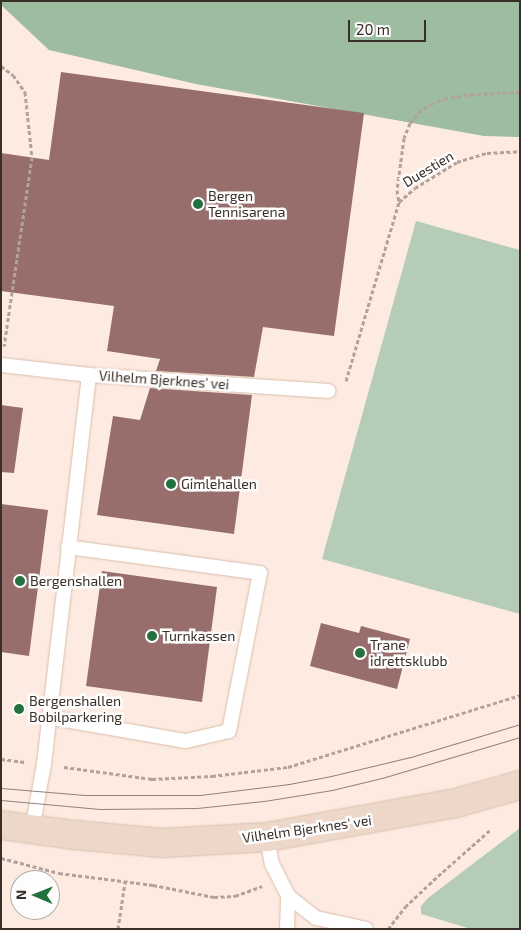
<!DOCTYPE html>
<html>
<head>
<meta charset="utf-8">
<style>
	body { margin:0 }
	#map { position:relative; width:521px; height:930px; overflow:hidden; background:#fdebe1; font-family:"Exo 2",sans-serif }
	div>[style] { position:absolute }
	.green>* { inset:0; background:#b5cdb7 }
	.forest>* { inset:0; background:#9dbca0 }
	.building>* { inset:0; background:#976e6c }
	.path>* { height:3px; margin-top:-1.5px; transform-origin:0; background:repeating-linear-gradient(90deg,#b2a29a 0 4px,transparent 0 6.5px) }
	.roads { filter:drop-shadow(0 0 1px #dabdac) drop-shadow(0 0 1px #dabdac) }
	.lane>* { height:14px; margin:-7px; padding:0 7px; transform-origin:7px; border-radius:7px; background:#fff }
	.secondary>* { height:28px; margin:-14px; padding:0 14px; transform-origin:14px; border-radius:14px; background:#ecd7c9 }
	.tram>* { height:1px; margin:-0.5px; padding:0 0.5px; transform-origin:0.5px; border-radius:0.5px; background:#91827a }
	.dots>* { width:14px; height:14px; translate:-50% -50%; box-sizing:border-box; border:2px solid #fdfdfd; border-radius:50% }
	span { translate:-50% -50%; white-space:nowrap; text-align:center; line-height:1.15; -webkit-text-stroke:5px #fdfdfd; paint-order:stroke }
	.street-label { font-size:14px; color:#3a2e28 }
	.poi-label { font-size:14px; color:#3a2e28 }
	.left { translate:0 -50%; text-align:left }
	.frame { position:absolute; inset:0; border:2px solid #3a2e28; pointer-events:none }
	.north { position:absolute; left:10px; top:870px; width:50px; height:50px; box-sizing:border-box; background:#fdfdfd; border:1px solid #afaaa8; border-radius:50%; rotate:271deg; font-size:14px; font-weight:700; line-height:20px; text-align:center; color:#3a2e28 }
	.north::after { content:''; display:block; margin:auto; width:18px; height:22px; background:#24703f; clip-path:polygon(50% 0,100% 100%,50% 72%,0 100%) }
	.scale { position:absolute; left:348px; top:20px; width:78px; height:22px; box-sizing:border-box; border:2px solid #3a2e28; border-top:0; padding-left:6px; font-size:15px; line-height:18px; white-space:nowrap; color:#3a2e28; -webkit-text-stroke:4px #fdfdfd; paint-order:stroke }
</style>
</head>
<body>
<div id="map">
	<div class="green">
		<i style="clip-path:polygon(416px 221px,520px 250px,520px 614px,322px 559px)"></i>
		<i style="clip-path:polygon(520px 828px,520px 929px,471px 929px,421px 914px,421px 906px,428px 898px)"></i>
	</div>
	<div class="forest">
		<i style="clip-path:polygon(1px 1px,520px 1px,520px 137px,484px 136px,196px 84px,49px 50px,1px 5px)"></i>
	</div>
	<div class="building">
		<i style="clip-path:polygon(61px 72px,364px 113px,334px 336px,263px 327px,254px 377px,156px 371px,160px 359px,107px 351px,114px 306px,1px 291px,1px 153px,49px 160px)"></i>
		<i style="clip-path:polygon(150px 388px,252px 395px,234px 534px,97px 515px,113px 416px,140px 420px)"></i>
		<i style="clip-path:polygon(1px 405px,23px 408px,14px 473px,1px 472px)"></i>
		<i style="clip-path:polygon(1px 504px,48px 510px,29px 656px,1px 652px)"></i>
		<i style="clip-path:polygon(102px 571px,217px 587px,202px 702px,86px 686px)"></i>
		<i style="clip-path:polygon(321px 623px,359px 633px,361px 626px,410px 639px,397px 689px,310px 666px)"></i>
	</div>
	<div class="path">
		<i style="left:1px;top:66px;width:15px;rotate:37deg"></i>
		<i style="left:13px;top:75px;width:21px;rotate:55deg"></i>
		<i style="left:25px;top:92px;width:65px;rotate:83.9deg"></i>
		<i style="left:32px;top:157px;width:191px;rotate:98.4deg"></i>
		<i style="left:520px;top:92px;width:46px;rotate:177.5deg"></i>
		<i style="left:474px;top:94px;width:27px;rotate:172deg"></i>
		<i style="left:447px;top:98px;width:15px;rotate:160deg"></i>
		<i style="left:433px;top:103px;width:14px;rotate:150deg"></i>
		<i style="left:421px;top:110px;width:17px;rotate:130deg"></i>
		<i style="left:410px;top:123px;width:16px;rotate:112deg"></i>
		<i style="left:404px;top:138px;width:52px;rotate:97.7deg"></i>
		<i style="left:397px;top:190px;width:12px;rotate:81deg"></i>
		<i style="left:399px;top:202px;width:21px;rotate:-41deg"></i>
		<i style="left:415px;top:188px;width:49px;rotate:-31.8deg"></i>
		<i style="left:457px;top:162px;width:31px;rotate:-17deg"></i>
		<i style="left:487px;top:153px;width:33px;rotate:-3deg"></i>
		<i style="left:346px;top:381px;width:187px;rotate:-73.5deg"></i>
		<i style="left:1px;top:759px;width:24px;rotate:7deg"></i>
		<i style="left:64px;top:767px;width:89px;rotate:7.8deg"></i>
		<i style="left:152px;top:779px;width:60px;rotate:-2.9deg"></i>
		<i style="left:212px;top:776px;width:77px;rotate:-6.8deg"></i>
		<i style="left:288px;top:767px;width:243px;rotate:-17.2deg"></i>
		<i style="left:1px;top:858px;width:60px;rotate:14.5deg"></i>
		<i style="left:59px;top:873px;width:95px;rotate:7.3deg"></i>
		<i style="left:153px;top:885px;width:62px;rotate:11.1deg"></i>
		<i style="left:214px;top:897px;width:21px;rotate:-3deg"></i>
		<i style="left:235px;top:896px;width:29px;rotate:-20deg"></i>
		<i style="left:118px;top:929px;width:48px;rotate:-81.5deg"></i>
		<i style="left:388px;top:929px;width:28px;rotate:-52deg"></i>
		<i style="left:405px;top:907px;width:45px;rotate:-43.2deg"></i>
		<i style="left:438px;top:876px;width:69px;rotate:-41.5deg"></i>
	</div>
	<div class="roads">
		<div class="lane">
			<i style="left:1px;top:365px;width:89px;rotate:6.5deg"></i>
			<i style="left:89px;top:375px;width:240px;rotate:3.8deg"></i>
			<i style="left:48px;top:717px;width:140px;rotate:9.9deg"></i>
			<i style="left:186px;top:741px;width:44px;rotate:-13.1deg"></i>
			<i style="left:229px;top:731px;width:161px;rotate:-78.9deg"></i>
			<i style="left:260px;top:573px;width:194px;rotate:-172.3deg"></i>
			<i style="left:32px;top:830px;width:67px;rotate:-79.7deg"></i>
			<i style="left:44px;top:764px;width:392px;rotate:-83.4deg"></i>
			<i style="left:267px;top:837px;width:27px;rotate:80deg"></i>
			<i style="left:272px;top:864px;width:36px;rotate:63deg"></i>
			<i style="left:288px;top:896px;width:36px;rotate:38deg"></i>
			<i style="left:316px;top:918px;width:51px;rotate:12.4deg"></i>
			<i style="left:287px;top:929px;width:33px;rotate:-88deg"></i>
		</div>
		<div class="secondary">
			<i style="left:1px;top:825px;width:75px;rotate:7.7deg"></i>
			<i style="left:75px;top:835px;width:88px;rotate:5.2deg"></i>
			<i style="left:163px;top:843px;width:104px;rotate:-3.3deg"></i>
			<i style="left:267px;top:837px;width:192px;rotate:-10.2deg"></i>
			<i style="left:456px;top:803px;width:66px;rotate:-15.7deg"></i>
		</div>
	</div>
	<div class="tram">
		<i style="left:1px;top:788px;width:84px;rotate:4.8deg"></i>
		<i style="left:85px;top:795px;width:115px"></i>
		<i style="left:200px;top:795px;width:90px;rotate:-7deg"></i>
		<i style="left:289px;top:784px;width:43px;rotate:-10.8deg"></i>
		<i style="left:331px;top:776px;width:85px;rotate:-13.5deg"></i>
		<i style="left:414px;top:756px;width:111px;rotate:-16.8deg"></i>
		<i style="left:1px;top:800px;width:99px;rotate:5.2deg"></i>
		<i style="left:100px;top:809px;width:97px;rotate:-0.6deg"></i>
		<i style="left:197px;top:808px;width:67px;rotate:-6deg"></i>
		<i style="left:264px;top:801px;width:69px;rotate:-9.2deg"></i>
		<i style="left:332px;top:790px;width:51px;rotate:-13.5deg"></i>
		<i style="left:382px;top:778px;width:144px;rotate:-16.5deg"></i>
	</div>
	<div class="dots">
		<i style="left:198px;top:204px;background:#24703f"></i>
		<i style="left:171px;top:484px;background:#24703f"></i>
		<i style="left:20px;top:581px;background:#24703f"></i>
		<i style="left:152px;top:636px;background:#24703f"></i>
		<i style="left:360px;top:653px;background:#24703f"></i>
		<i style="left:19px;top:709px;background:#24703f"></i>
	</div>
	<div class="street-label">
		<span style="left:428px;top:169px;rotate:-31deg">Duestien</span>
		<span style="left:164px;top:380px;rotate:4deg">Vilhelm Bjerknes' vei</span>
		<span style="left:307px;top:829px;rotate:-8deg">Vilhelm Bjerknes' vei</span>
	</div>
	<div class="poi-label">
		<span class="left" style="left:208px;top:204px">Bergen<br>Tennisarena</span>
		<span class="left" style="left:181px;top:484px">Gimlehallen</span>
		<span class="left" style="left:30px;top:581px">Bergenshallen</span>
		<span class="left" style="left:162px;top:636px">Turnkassen</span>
		<span class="left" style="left:370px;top:653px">Trane<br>idrettsklubb</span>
		<span class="left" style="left:29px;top:709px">Bergenshallen<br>Bobilparkering</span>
	</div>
	<div class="frame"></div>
	<div class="north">N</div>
	<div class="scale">20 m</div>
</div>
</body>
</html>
